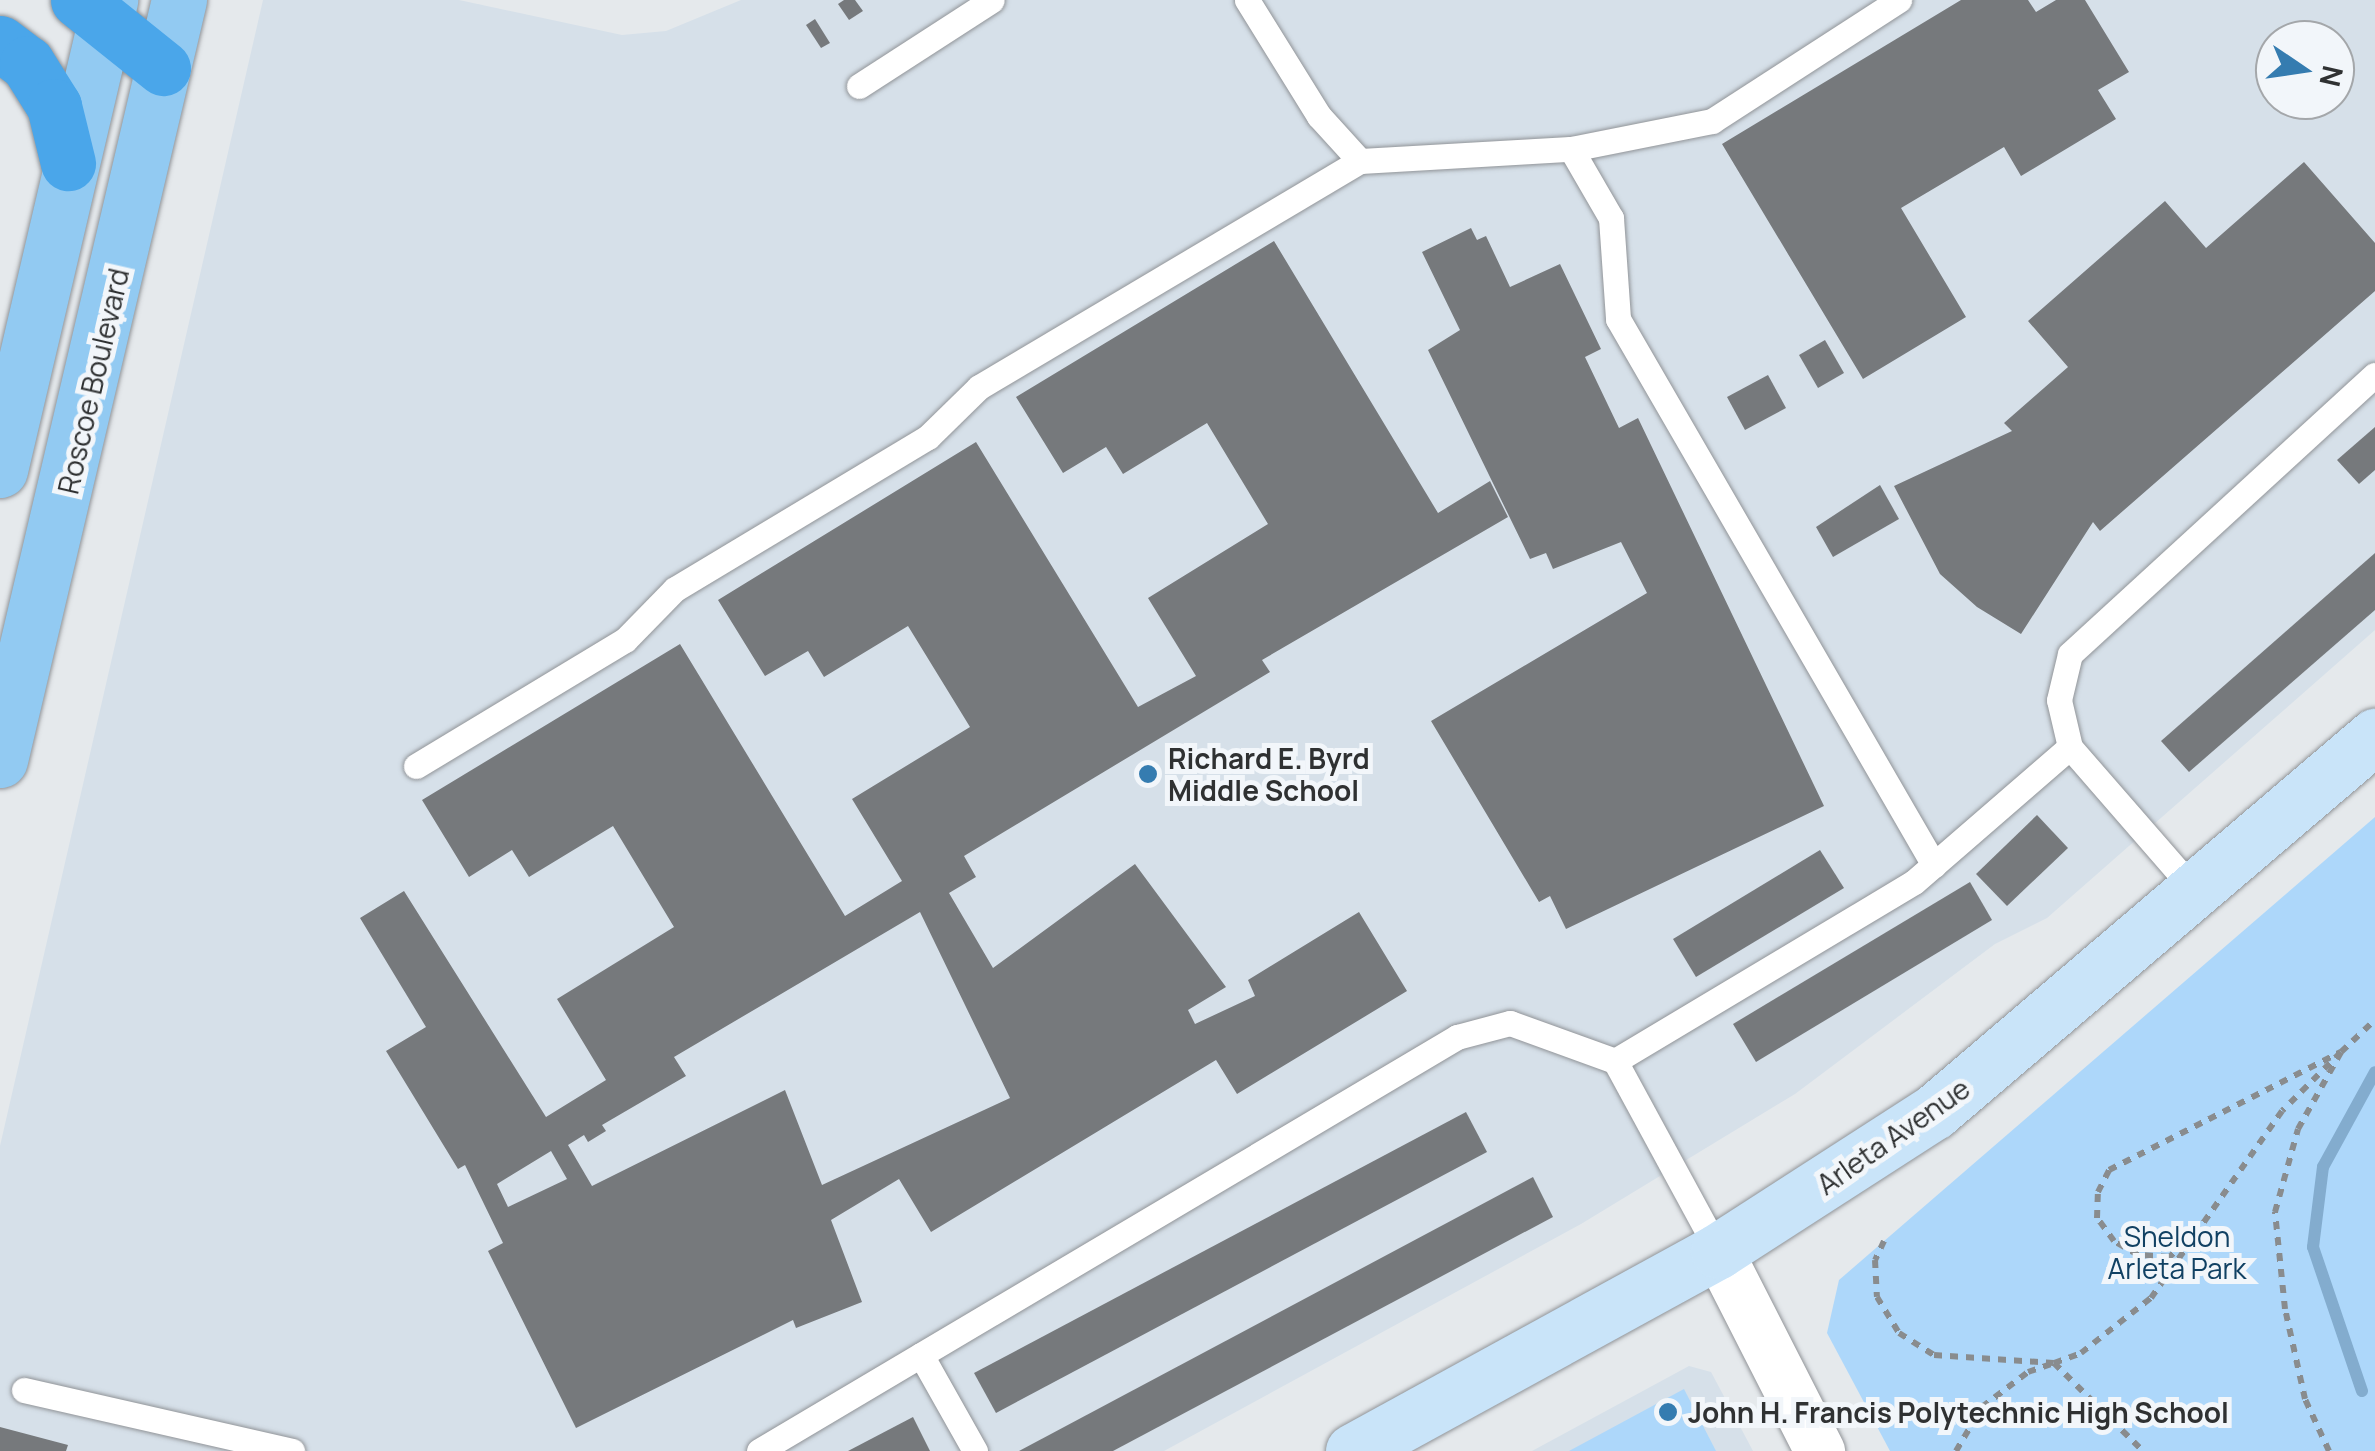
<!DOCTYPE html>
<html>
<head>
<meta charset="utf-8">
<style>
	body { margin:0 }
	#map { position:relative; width:2375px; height:1451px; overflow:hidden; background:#e5e9ec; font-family:Manrope,sans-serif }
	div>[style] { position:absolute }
	.built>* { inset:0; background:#d6e0e9 }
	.green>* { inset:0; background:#add7fa }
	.stream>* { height:12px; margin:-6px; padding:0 6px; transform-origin:6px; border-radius:6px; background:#83acce }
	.building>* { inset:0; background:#76797c }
	.path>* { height:6px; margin-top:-3px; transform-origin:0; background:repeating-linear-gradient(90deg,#898c8e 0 8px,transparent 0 16px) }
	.roads { filter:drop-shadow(0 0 2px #919498) drop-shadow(0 0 2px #919498) }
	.service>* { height:25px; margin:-12.5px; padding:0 12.5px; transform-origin:12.5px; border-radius:12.5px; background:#fff }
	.minor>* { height:50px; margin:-25px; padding:0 25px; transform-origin:25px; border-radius:25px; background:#fff }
	.secondary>* { height:55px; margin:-27.5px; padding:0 27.5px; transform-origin:27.5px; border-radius:27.5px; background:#c9e4f9 }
	.primary>* { height:55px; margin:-27.5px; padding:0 27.5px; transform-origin:27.5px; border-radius:27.5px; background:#92caf2 }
	.motorway>* { height:55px; margin:-27.5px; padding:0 27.5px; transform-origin:27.5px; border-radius:27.5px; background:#4aa6ea }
	.dots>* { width:28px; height:28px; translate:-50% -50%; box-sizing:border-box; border:5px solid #f2f6fa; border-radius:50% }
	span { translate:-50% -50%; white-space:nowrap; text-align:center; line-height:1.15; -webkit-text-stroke:10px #f2f6fa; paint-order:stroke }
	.street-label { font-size:28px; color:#2f3132 }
	.poi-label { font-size:28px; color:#2f3132; font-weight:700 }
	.left { translate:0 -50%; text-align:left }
	.park-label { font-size:28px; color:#114163 }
	.north { position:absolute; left:2255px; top:20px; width:100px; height:100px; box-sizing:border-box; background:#f2f6fa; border:2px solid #a4a7aa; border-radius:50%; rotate:103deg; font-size:28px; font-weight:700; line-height:40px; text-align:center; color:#2f3132 }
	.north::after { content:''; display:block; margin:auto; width:35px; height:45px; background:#357cb0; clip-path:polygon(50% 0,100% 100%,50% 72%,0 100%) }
</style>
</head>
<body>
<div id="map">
	<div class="built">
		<i style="clip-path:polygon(evenodd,263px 0,459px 0,622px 35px,666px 31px,741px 0,2375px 0,2375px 630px,2047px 918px,1995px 944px,1795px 1094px,1581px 1224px,1164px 1451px,0 1451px,0 1146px,263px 0,2275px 40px,2335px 40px,2335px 100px,2275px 100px,2275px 40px)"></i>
		<i style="clip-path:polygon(1689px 1366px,1711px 1372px,1753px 1451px,1532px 1451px)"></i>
	</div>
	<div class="green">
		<i style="clip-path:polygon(2375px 817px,2375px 1451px,1890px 1451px,1827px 1333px,1839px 1280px)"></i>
		<i style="clip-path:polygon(1684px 1389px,1716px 1451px,1569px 1451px)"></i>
	</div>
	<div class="stream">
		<i style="left:2362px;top:1391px;width:152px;rotate:-108.8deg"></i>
		<i style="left:2313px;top:1247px;width:81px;rotate:-82.9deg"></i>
		<i style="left:2323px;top:1167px;width:108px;rotate:-61.3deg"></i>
	</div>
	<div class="building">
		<i style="clip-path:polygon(844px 0,855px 0,863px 11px,849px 20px,838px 4px)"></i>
		<i style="clip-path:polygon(1961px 0,2028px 0,2036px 12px,2056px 0,2085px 0,2129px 72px,2098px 90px,2116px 119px,2021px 176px,2004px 147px,1901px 208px,1966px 317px,1863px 379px,1722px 144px)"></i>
		<i style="clip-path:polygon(815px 19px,830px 43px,821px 48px,806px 25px)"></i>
		<i style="clip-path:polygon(2304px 162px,2375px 243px,2375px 291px,2100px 531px,2093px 522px,2021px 634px,1977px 607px,1940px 574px,1894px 486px,2012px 431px,2004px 423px,2068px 367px,2028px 321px,2165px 201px,2206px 248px)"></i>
		<i style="clip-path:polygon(1471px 228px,1477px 240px,1486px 236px,1510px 287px,1560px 264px,1601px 349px,1585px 357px,1619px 428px,1638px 418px,1824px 806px,1566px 929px,1550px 896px,1539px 902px,1431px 721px,1647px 593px,1621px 542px,1553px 569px,1546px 553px,1530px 559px,1428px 350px,1460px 330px,1422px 252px)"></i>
		<i style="clip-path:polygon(evenodd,1274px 241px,1438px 513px,1490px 481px,1508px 517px,1262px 660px,1270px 672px,964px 856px,976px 877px,949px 893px,993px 968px,1135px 864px,1226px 987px,1188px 1010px,1195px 1024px,1255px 996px,1248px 980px,1359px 912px,1407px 991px,1237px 1094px,1216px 1060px,931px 1232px,899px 1179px,831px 1220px,862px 1302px,796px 1328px,793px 1320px,576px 1428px,488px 1251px,503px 1243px,465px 1165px,458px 1169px,386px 1051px,426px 1027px,360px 918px,404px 891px,546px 1117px,606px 1080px,557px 999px,674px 927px,613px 826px,529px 877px,512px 850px,469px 877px,422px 800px,680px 644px,845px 916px,902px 881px,852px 799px,970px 727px,908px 626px,824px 677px,808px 651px,765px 676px,718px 600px,976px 442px,1138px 707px,1196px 676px,1148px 598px,1268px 524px,1207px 423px,1123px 474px,1106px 447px,1063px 473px,1016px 397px,1274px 241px,920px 912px,1010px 1098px,822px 1185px,785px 1090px,592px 1186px,568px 1145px,584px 1135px,588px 1142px,606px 1131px,602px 1125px,686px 1076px,674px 1057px,920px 912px,1274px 241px,551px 1151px,567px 1179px,508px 1207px,497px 1184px,551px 1151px)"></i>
		<i style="clip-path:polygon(1825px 340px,1844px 373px,1818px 388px,1799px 355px)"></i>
		<i style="clip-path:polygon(1768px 375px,1786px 408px,1745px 430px,1727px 397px)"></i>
		<i style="clip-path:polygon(2375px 427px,2375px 470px,2359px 484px,2337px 460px)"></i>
		<i style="clip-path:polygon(1880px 485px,1899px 519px,1833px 557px,1816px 527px)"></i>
		<i style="clip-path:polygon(2375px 553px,2375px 610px,2189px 772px,2161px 741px)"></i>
		<i style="clip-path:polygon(2037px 815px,2068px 848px,2007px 906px,1976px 874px)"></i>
		<i style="clip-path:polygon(1820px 850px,1844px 888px,1696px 977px,1673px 939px)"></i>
		<i style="clip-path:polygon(1970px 882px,1992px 920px,1756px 1062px,1733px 1024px)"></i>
		<i style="clip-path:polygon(1466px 1112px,1487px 1152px,996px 1413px,974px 1373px)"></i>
		<i style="clip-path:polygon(1533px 1177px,1553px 1217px,1113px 1451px,1019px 1451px)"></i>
		<i style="clip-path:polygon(913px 1417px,930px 1451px,848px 1451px)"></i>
		<i style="clip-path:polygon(0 1427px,68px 1445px,66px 1451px,0 1451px)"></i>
	</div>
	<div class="path">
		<i style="left:2341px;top:1052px;width:83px;rotate:135deg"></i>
		<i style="left:2282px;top:1111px;width:148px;rotate:125.1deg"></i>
		<i style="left:2197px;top:1232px;width:38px;rotate:138deg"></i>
		<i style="left:2169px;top:1257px;width:31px;rotate:-176deg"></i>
		<i style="left:2138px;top:1255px;width:28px;rotate:-150deg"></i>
		<i style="left:2114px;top:1241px;width:29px;rotate:-126deg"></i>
		<i style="left:2097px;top:1218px;width:26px;rotate:-88deg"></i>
		<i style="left:2098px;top:1192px;width:25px;rotate:-63deg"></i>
		<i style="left:2109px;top:1170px;width:260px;rotate:-27deg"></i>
		<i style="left:1884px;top:1241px;width:21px;rotate:115deg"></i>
		<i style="left:1875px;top:1260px;width:37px;rotate:87deg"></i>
		<i style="left:1877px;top:1297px;width:42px;rotate:58.6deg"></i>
		<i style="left:1899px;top:1333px;width:41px;rotate:32.2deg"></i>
		<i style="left:1934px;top:1355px;width:120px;rotate:3.8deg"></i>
		<i style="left:2054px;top:1363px;width:29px;rotate:-20deg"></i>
		<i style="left:2081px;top:1353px;width:89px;rotate:-38.2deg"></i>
		<i style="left:2151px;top:1298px;width:73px;rotate:-55deg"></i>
		<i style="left:1956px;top:1451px;width:51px;rotate:-59.4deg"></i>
		<i style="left:1982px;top:1407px;width:58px;rotate:-37.3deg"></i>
		<i style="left:2028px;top:1372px;width:28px;rotate:-19deg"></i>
		<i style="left:2054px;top:1363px;width:125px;rotate:44.7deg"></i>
		<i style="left:2329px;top:1451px;width:57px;rotate:-114.8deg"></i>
		<i style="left:2305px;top:1399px;width:92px;rotate:-102.5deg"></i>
		<i style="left:2285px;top:1309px;width:98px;rotate:-95.9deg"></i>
		<i style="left:2275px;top:1212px;width:86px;rotate:-74.5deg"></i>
		<i style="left:2298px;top:1129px;width:88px;rotate:-60.8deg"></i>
		<i style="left:2341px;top:1052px;width:47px;rotate:-43.3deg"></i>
	</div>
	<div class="roads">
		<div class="service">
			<i style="left:1247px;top:0;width:137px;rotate:58.2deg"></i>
			<i style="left:1319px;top:116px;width:61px;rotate:47.7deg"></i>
			<i style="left:1360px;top:161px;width:211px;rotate:-3.3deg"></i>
			<i style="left:1571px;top:149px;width:80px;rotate:59.9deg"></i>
			<i style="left:1611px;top:218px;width:101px;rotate:86deg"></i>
			<i style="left:1618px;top:319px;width:631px;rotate:59.94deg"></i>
			<i style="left:859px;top:86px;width:158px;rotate:-32.9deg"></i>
			<i style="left:1571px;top:149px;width:144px;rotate:-11.2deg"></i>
			<i style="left:1712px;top:121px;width:223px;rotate:-32.9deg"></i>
			<i style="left:416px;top:766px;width:244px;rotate:-31.1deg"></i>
			<i style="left:625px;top:640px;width:71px;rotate:-45.6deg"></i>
			<i style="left:675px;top:589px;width:295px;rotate:-31deg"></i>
			<i style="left:928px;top:437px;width:71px;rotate:-44.4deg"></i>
			<i style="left:979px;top:387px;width:443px;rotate:-30.7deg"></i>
			<i style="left:2195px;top:891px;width:191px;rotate:-131deg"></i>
			<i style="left:2070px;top:747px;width:48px;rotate:-103.2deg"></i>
			<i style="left:2059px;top:700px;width:47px;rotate:-76.6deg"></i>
			<i style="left:2070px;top:654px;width:413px;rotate:-42.5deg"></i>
			<i style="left:1615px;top:1061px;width:348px;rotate:-30.9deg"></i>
			<i style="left:1914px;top:882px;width:206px;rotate:-40.9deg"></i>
			<i style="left:921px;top:1355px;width:110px;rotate:60.6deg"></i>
			<i style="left:24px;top:1390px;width:275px;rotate:12.8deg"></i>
			<i style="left:759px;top:1451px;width:812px;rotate:-30.67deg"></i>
			<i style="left:1457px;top:1037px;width:55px;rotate:-14.8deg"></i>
			<i style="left:1510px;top:1023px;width:112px;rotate:19.9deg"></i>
			<i style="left:1615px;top:1061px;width:216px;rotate:61.5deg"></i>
		</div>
		<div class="minor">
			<i style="left:1718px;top:1251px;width:225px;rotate:63deg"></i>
		</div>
		<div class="secondary">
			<i style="left:1353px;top:1451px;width:416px;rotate:-28.7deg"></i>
			<i style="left:1718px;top:1251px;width:257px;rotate:-32.8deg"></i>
			<i style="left:1934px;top:1112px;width:580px;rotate:-40.45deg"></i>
		</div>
		<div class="primary">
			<i style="left:0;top:470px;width:483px;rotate:-76.8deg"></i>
			<i style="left:0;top:760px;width:781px;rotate:-76.75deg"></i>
		</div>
		<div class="motorway">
			<i style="left:78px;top:0;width:109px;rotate:38.7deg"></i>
			<i style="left:0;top:43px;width:34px;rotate:37deg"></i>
			<i style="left:27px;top:63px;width:51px;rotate:57.9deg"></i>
			<i style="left:54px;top:106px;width:59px;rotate:76.2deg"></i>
		</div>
	</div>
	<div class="dots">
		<i style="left:1148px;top:774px;background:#357cb0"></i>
		<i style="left:1668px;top:1412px;background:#357cb0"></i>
	</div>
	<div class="street-label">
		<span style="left:93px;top:381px;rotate:-77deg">Roscoe Boulevard</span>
		<span style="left:1893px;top:1136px;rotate:-35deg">Arleta Avenue</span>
	</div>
	<div class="poi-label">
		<span class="left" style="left:1168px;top:774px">Richard E. Byrd<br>Middle School</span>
		<span class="left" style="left:1688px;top:1412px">John H. Francis Polytechnic High School</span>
	</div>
	<div class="park-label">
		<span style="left:2177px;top:1252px">Sheldon<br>Arleta Park</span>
	</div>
	<div class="north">N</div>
</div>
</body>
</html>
